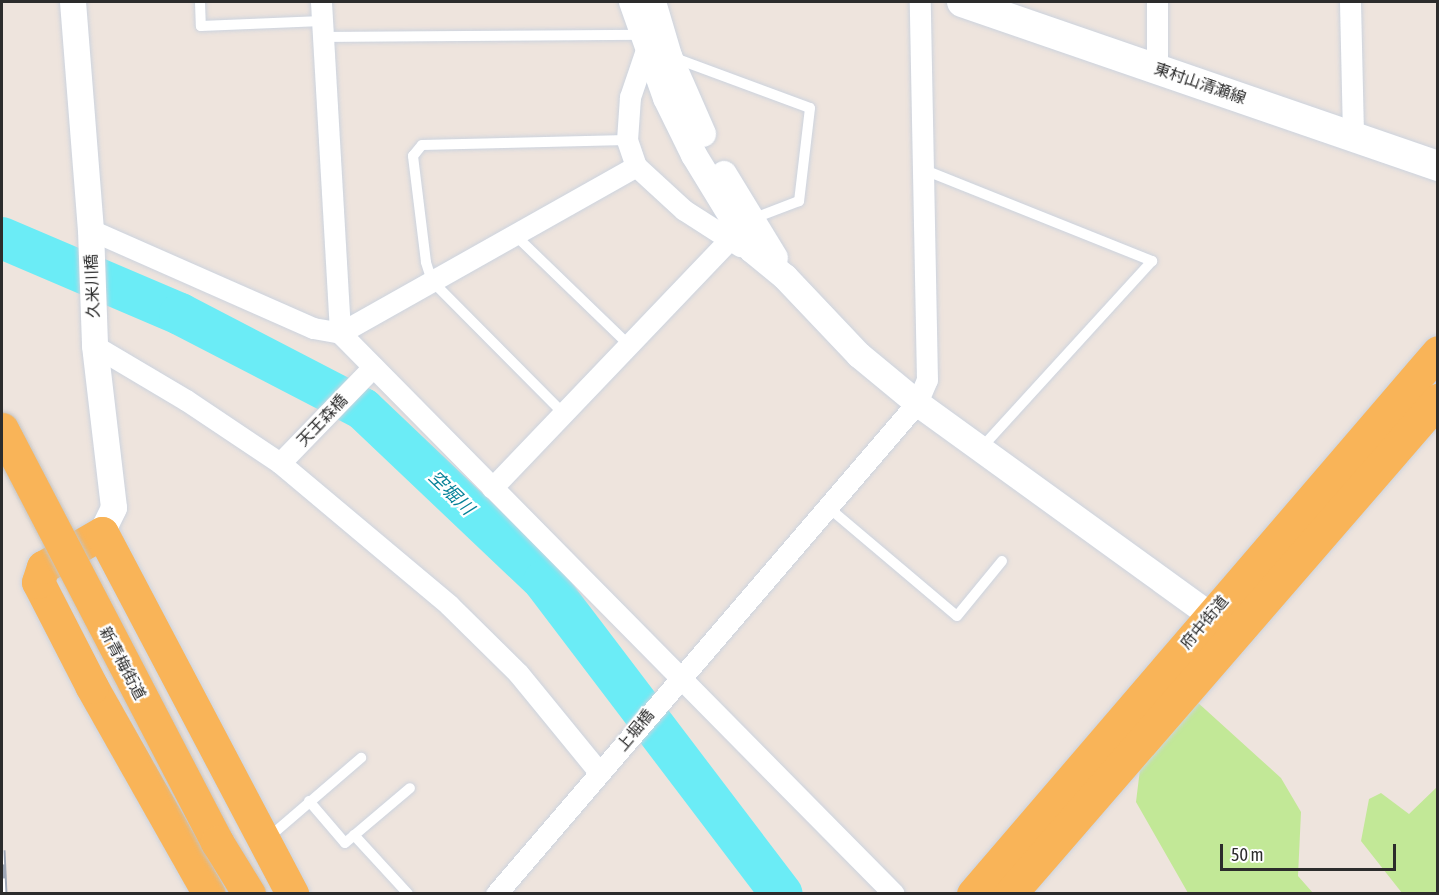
<!DOCTYPE html>
<html>
<head>
<meta charset="utf-8">
<style>
	body { margin:0 }
	#map { position:relative; width:1439px; height:895px; overflow:hidden; background:#eee4dd; font-family:"Asap Condensed","Noto Sans JP",sans-serif }
	div>[style] { position:absolute }
	.green>* { inset:0; background:#c2e897 }
	.river>* { height:42px; margin:-21px; padding:0 21px; transform-origin:21px; border-radius:21px; background:#6becf6 }
	.roads { filter:drop-shadow(0 0 2px #ccd3de) drop-shadow(0 0 2px #ccd3de) }
	.service>* { height:10px; margin:-5px; padding:0 5px; transform-origin:5px; border-radius:5px; background:#fff }
	.minor>* { height:21px; margin:-10.5px; padding:0 10.5px; transform-origin:10.5px; border-radius:10.5px; background:#fff }
	.tertiary>* { height:26px; margin:-13px; padding:0 13px; transform-origin:13px; border-radius:13px; background:#fff }
	.secondary>* { height:30px; margin:-15px; padding:0 15px; transform-origin:15px; border-radius:15px; background:#fff }
	.primary>* { height:33px; margin:-16.5px; padding:0 16.5px; transform-origin:16.5px; border-radius:16.5px; background:#f9b458 }
	.rail>* { height:7px; margin-top:-3.5px; transform-origin:0; background:repeating-linear-gradient(90deg,#fff 0 14px,#a0a8b7 0 28px); box-sizing:border-box; border-block:2px solid #a0a8b7 }
	.bridges { filter:drop-shadow(0 0 2px #c4c4c4) drop-shadow(0 0 2px #c4c4c4) }
	.primary-bridge>* { height:33px; margin:-16.5px; padding:0 16.5px; transform-origin:16.5px; border-radius:16.5px; background:#f9b458 }
	span { translate:-50% -50%; white-space:nowrap; text-align:center; line-height:1.15; -webkit-text-stroke:4.5px #fff; paint-order:stroke }
	.street-label { font-size:16px; color:#2c2c2c }
	.water-label { font-size:18px; color:#068298; font-style:italic }
	.frame { position:absolute; inset:0; border:3px solid #2c2c2c; pointer-events:none }
	.scale { position:absolute; left:1220px; top:844px; width:176px; height:27px; box-sizing:border-box; border:3px solid #2c2c2c; border-top:0; padding-left:8px; font-size:18px; line-height:21px; white-space:nowrap; color:#2c2c2c; -webkit-text-stroke:4px #fff; paint-order:stroke }
</style>
</head>
<body>
<div id="map">
	<div class="green">
		<i style="clip-path:polygon(1196px 701px,1281px 778px,1301px 812px,1298px 876px,1313px 893px,1188px 893px,1136px 802px,1140px 769px)"></i>
		<i style="clip-path:polygon(1437px 787px,1437px 893px,1402px 893px,1361px 841px,1369px 799px,1381px 793px,1409px 814px)"></i>
	</div>
	<div class="river">
		<i style="left:2px;top:238px;width:194px;rotate:23.1deg"></i>
		<i style="left:180px;top:314px;width:206px;rotate:27.4deg"></i>
		<i style="left:363px;top:409px;width:250px;rotate:43.5deg"></i>
		<i style="left:544px;top:581px;width:393px;rotate:52.8deg"></i>
	</div>
	<div class="roads">
		<div class="service">
			<i style="left:200px;top:2px;width:24px;rotate:88deg"></i>
			<i style="left:201px;top:26px;width:121px;rotate:-2.4deg"></i>
			<i style="left:323px;top:37px;width:318px;rotate:-0.4deg"></i>
			<i style="left:672px;top:57px;width:147px;rotate:20.3deg"></i>
			<i style="left:810px;top:108px;width:94px;rotate:96.7deg"></i>
			<i style="left:799px;top:201px;width:50px;rotate:159deg"></i>
			<i style="left:922px;top:169px;width:248px;rotate:21.8deg"></i>
			<i style="left:1152px;top:261px;width:253px;rotate:132.4deg"></i>
			<i style="left:515px;top:235px;width:158px;rotate:44deg"></i>
			<i style="left:563px;top:413px;width:186px;rotate:-134.8deg"></i>
			<i style="left:432px;top:281px;width:20px;rotate:-108deg"></i>
			<i style="left:426px;top:262px;width:107px;rotate:-97deg"></i>
			<i style="left:413px;top:156px;width:14px;rotate:-51deg"></i>
			<i style="left:422px;top:145px;width:205px;rotate:-1.4deg"></i>
			<i style="left:829px;top:508px;width:167px;rotate:40.2deg"></i>
			<i style="left:957px;top:616px;width:71px;rotate:-50.7deg"></i>
			<i style="left:309px;top:801px;width:55px;rotate:49.4deg"></i>
			<i style="left:345px;top:843px;width:85px;rotate:-40.2deg"></i>
			<i style="left:354px;top:835px;width:80px;rotate:47.5deg"></i>
			<i style="left:268px;top:838px;width:123px;rotate:-40.7deg"></i>
		</div>
		<div class="minor">
			<i style="left:321px;top:2px;width:332px;rotate:86.7deg"></i>
			<i style="left:1350px;top:2px;width:133px;rotate:88.7deg"></i>
			<i style="left:646px;top:50px;width:50px;rotate:108.8deg"></i>
			<i style="left:630px;top:97px;width:43px;rotate:94deg"></i>
			<i style="left:627px;top:140px;width:28px;rotate:71deg"></i>
			<i style="left:636px;top:166px;width:65px;rotate:42.5deg"></i>
			<i style="left:684px;top:210px;width:67px;rotate:32.7deg"></i>
			<i style="left:1157px;top:68px;width:66px;rotate:-90deg"></i>
			<i style="left:91px;top:230px;width:243px;rotate:23.8deg"></i>
			<i style="left:313px;top:328px;width:27px;rotate:10deg"></i>
			<i style="left:340px;top:333px;width:788px;rotate:45.36deg"></i>
			<i style="left:340px;top:333px;width:340px;rotate:-29.4deg"></i>
			<i style="left:95px;top:346px;width:106px;rotate:30.7deg"></i>
			<i style="left:186px;top:400px;width:113px;rotate:33.8deg"></i>
			<i style="left:280px;top:463px;width:221px;rotate:40deg"></i>
			<i style="left:449px;top:605px;width:97px;rotate:44.6deg"></i>
			<i style="left:518px;top:673px;width:128px;rotate:50.7deg"></i>
			<i style="left:280px;top:463px;width:134px;rotate:-45.9deg"></i>
			<i style="left:492px;top:488px;width:342px;rotate:-46.3deg"></i>
			<i style="left:496px;top:894px;width:647px;rotate:-49.39deg"></i>
			<i style="left:917px;top:403px;width:25px;rotate:-67deg"></i>
			<i style="left:927px;top:380px;width:378px;rotate:-91.1deg"></i>
		</div>
		<div class="tertiary">
			<i style="left:73px;top:2px;width:229px;rotate:85.5deg"></i>
			<i style="left:91px;top:230px;width:116px;rotate:88deg"></i>
			<i style="left:95px;top:346px;width:163px;rotate:83.3deg"></i>
			<i style="left:114px;top:508px;width:28px;rotate:116deg"></i>
			<i style="left:632px;top:2px;width:102px;rotate:70.5deg"></i>
			<i style="left:666px;top:98px;width:64px;rotate:63.8deg"></i>
			<i style="left:694px;top:155px;width:111px;rotate:58.6deg"></i>
			<i style="left:752px;top:250px;width:43px;rotate:39.3deg"></i>
			<i style="left:785px;top:277px;width:108px;rotate:46.5deg"></i>
			<i style="left:859px;top:355px;width:75px;rotate:39.6deg"></i>
			<i style="left:917px;top:403px;width:382px;rotate:35.9deg"></i>
			<i style="left:653px;top:2px;width:56px;rotate:73.5deg"></i>
			<i style="left:669px;top:56px;width:85px;rotate:66.4deg"></i>
			<i style="left:724px;top:174px;width:98px;rotate:58.7deg"></i>
		</div>
		<div class="secondary">
			<i style="left:962px;top:2px;width:503px;rotate:19.01deg"></i>
		</div>
		<div class="primary">
			<i style="left:209px;top:894px;width:238px;rotate:-119.5deg"></i>
			<i style="left:92px;top:687px;width:118px;rotate:-117.2deg"></i>
			<i style="left:38px;top:582px;width:16px;rotate:-72deg"></i>
			<i style="left:43px;top:567px;width:68px;rotate:-30deg"></i>
			<i style="left:102px;top:533px;width:408px;rotate:62.2deg"></i>
			<i style="left:973px;top:894px;width:714px;rotate:-49.37deg"></i>
			<i style="left:1010px;top:894px;width:654px;rotate:-49.09deg"></i>
		</div>
	</div>
	<div class="rail">
		<i style="left:2px;top:850px;width:44px;rotate:87.4deg"></i>
	</div>
	<div class="bridges">
		<div class="primary-bridge">
			<i style="left:2px;top:429px;width:466px;rotate:62.5deg"></i>
			<i style="left:217px;top:842px;width:61px;rotate:58.4deg"></i>
		</div>
	</div>
	<div class="street-label">
		<span style="left:1200px;top:83px;rotate:19deg">東村山清瀬線</span>
		<span style="left:92px;top:286px;rotate:-92deg">久米川橋</span>
		<span style="left:322px;top:420px;rotate:-46deg">天王森橋</span>
		<span style="left:1204px;top:622px;rotate:-50deg">府中街道</span>
		<span style="left:123px;top:663px;rotate:62deg">新青梅街道</span>
		<span style="left:635px;top:730px;rotate:-50deg">上堀橋</span>
	</div>
	<div class="water-label">
		<span style="left:451px;top:493px;rotate:44deg">空堀川</span>
	</div>
	<div class="frame"></div>
	<div class="scale">50 m</div>
</div>
</body>
</html>
